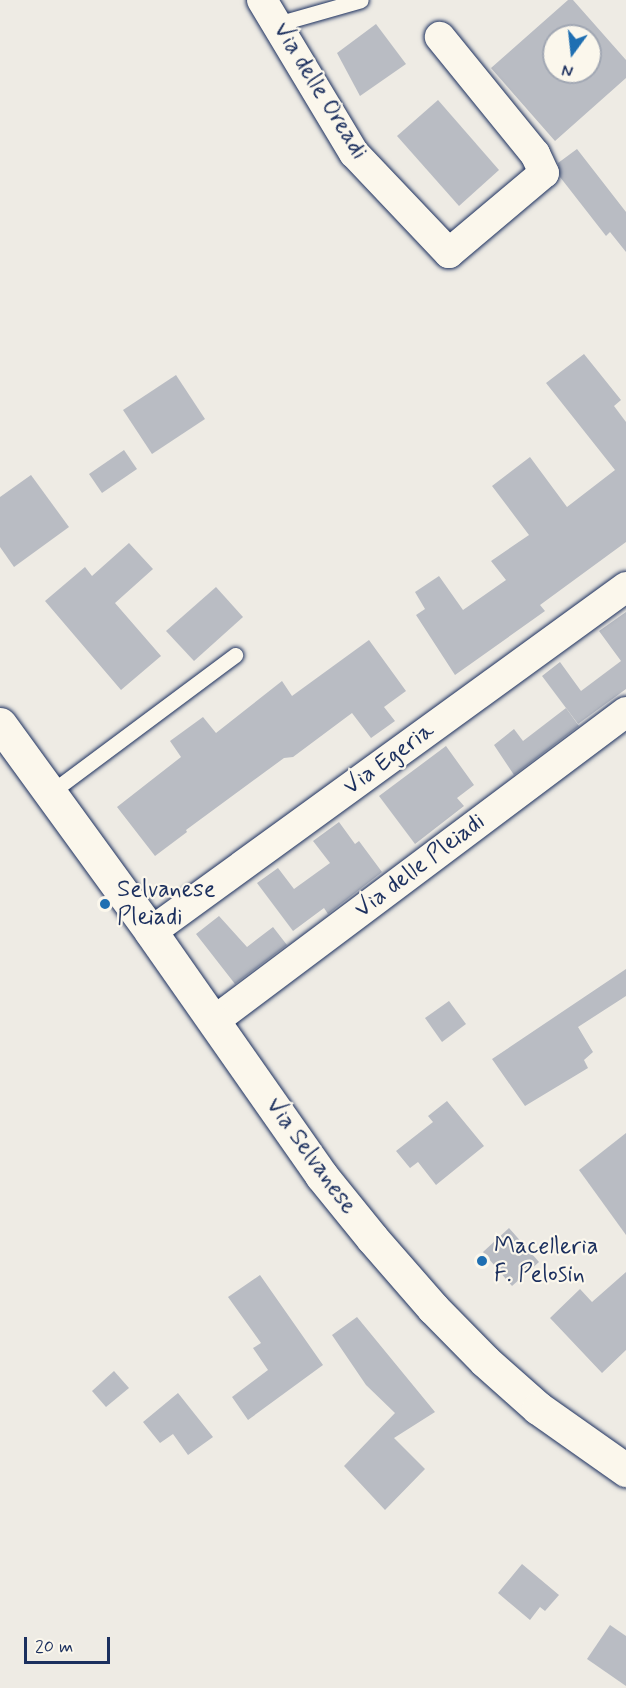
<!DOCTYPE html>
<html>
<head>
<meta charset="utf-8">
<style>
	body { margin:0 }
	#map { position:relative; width:626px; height:1688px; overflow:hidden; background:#eeebe4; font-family:Mynerve,sans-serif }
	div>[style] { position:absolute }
	.building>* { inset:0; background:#b9bcc3 }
	.roads { filter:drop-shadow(0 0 2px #1b2f5e) drop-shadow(0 0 2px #1b2f5e) }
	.service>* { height:15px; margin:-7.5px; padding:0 7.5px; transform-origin:7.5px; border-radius:7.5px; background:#fbf7ec }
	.minor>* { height:30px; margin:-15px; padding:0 15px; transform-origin:15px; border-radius:15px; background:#fbf7ec }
	.tertiary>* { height:33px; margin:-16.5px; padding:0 16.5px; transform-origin:16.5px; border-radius:16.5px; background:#fbf7ec }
	.dots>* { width:16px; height:16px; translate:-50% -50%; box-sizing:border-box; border:3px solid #fbf7ec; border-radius:50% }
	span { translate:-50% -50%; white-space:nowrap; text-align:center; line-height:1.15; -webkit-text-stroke:4.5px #fbf7ec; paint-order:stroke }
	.street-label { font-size:24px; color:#1b2f5e }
	.poi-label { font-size:24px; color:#1b2f5e }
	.left { translate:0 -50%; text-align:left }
	.north { position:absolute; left:542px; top:24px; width:60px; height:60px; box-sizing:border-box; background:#fbf7ec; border:2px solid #a1a7b3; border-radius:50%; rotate:195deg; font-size:16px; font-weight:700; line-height:24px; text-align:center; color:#1b2f5e }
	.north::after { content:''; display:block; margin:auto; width:21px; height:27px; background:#1f6fb2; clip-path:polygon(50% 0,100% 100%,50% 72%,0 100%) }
	.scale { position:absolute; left:24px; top:1637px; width:86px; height:27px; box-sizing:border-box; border:3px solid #1b2f5e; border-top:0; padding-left:8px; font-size:18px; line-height:21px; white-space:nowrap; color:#1b2f5e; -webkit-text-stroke:4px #fbf7ec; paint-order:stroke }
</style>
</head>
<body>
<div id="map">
	<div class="building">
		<i style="clip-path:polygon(evenodd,568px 0,573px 0,626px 60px,626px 78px,555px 141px,491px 68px,568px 0,554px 36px,590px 36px,590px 72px,554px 72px,554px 36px)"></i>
		<i style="clip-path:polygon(376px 24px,406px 64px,360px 96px,337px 53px)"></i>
		<i style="clip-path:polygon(438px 100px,499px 170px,459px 206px,397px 136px)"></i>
		<i style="clip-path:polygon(577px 149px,626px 212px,626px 252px,610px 232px,606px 236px,560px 177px,558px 163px)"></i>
		<i style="clip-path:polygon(584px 354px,621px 400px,614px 406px,626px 422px,626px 542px,540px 605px,545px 611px,455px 675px,416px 615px,425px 609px,415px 592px,439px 576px,463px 610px,506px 580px,491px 561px,529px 535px,492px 486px,530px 457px,567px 507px,615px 470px,546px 383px)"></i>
		<i style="clip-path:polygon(176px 375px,205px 419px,152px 454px,123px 410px)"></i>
		<i style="clip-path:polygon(124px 450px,137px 469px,102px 493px,89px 474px)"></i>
		<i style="clip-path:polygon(31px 475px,69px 527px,14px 567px,0 547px,0 497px)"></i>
		<i style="clip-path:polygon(129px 543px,153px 569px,115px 603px,161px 656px,121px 690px,45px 601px,85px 567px,92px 576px)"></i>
		<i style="clip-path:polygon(216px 587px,243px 617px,194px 661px,166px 631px)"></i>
		<i style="clip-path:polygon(626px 612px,626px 689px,578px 724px,542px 676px,560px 662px,581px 691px,621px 661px,599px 631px)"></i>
		<i style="clip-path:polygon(369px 640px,406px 691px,384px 707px,395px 721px,371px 738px,352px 713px,293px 757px,284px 758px,186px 830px,187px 832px,155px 856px,117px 807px,181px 757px,170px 741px,203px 717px,216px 733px,282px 681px,292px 696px)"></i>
		<i style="clip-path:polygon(566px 708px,579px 726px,514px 775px,494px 745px,514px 729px,523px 741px)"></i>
		<i style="clip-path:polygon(446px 746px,474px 785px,457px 798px,464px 806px,415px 844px,379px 796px)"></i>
		<i style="clip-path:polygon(339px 822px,355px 844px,359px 841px,382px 872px,328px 914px,324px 908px,293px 931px,257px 883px,278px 868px,294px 889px,330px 863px,313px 841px)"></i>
		<i style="clip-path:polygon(219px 916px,247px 947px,273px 927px,287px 945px,235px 984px,196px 934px)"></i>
		<i style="clip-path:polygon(626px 969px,626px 996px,578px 1027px,593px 1052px,584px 1060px,588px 1068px,525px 1106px,492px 1059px)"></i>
		<i style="clip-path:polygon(449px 1001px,466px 1024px,442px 1042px,425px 1018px)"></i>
		<i style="clip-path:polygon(447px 1101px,484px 1146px,436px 1185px,418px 1162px,410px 1168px,396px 1151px,433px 1122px,428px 1116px)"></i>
		<i style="clip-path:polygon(626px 1133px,626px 1235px,579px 1170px)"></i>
		<i style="clip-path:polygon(509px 1228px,539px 1262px,512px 1286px,483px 1252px)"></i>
		<i style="clip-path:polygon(626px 1272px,626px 1350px,602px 1373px,550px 1318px,580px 1289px,592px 1302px)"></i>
		<i style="clip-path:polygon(260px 1275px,323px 1365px,248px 1420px,232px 1397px,268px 1370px,253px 1348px,261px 1343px,228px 1297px)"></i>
		<i style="clip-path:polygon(357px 1317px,435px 1412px,394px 1438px,425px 1469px,385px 1510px,344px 1466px,395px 1413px,366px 1385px,332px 1335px)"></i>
		<i style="clip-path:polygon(114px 1371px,129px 1388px,106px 1407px,92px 1391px)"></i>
		<i style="clip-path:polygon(178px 1393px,213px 1437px,188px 1455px,173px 1434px,160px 1443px,143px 1422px)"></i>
		<i style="clip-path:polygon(522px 1564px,559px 1595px,545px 1611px,540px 1607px,530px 1620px,498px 1593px)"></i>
		<i style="clip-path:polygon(610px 1625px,626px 1636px,626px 1686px,587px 1659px)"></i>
	</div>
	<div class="roads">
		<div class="service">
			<i style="left:277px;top:24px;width:87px;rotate:-15.9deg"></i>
			<i style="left:50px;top:793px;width:231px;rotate:-36.7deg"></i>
		</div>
		<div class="minor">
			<i style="left:262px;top:0;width:179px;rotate:59deg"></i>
			<i style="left:354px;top:153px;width:138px;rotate:46.5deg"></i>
			<i style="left:449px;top:253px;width:124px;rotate:-40.1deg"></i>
			<i style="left:544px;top:173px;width:21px;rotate:-115deg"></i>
			<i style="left:535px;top:154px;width:151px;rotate:-129.1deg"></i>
			<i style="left:151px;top:932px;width:587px;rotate:-35.99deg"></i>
			<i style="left:214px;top:1021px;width:515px;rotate:-36.87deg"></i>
		</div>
		<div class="tertiary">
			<i style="left:0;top:724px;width:257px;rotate:54deg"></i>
			<i style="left:151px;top:932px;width:297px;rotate:55deg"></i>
			<i style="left:321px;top:1175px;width:81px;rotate:51deg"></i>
			<i style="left:372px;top:1238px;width:93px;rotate:48.9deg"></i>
			<i style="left:433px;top:1308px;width:74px;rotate:45.5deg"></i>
			<i style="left:485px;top:1361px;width:71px;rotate:41.6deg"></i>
			<i style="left:538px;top:1408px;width:108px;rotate:35.2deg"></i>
		</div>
	</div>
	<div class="dots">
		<i style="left:105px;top:904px;background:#1f6fb2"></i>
		<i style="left:482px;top:1261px;background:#1f6fb2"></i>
	</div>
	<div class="street-label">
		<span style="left:320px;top:91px;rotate:58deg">Via delle Oreadi</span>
		<span style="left:389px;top:759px;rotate:-36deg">Via Egeria</span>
		<span style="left:420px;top:866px;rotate:-37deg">Via delle Pleiadi</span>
		<span style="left:311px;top:1156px;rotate:54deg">Via Selvanese</span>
	</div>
	<div class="poi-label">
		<span class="left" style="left:117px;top:904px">Selvanese<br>Pleiadi</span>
		<span class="left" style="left:494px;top:1261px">Macelleria<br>F. Pelosin</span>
	</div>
	<div class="north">N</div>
	<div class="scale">20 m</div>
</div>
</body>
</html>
